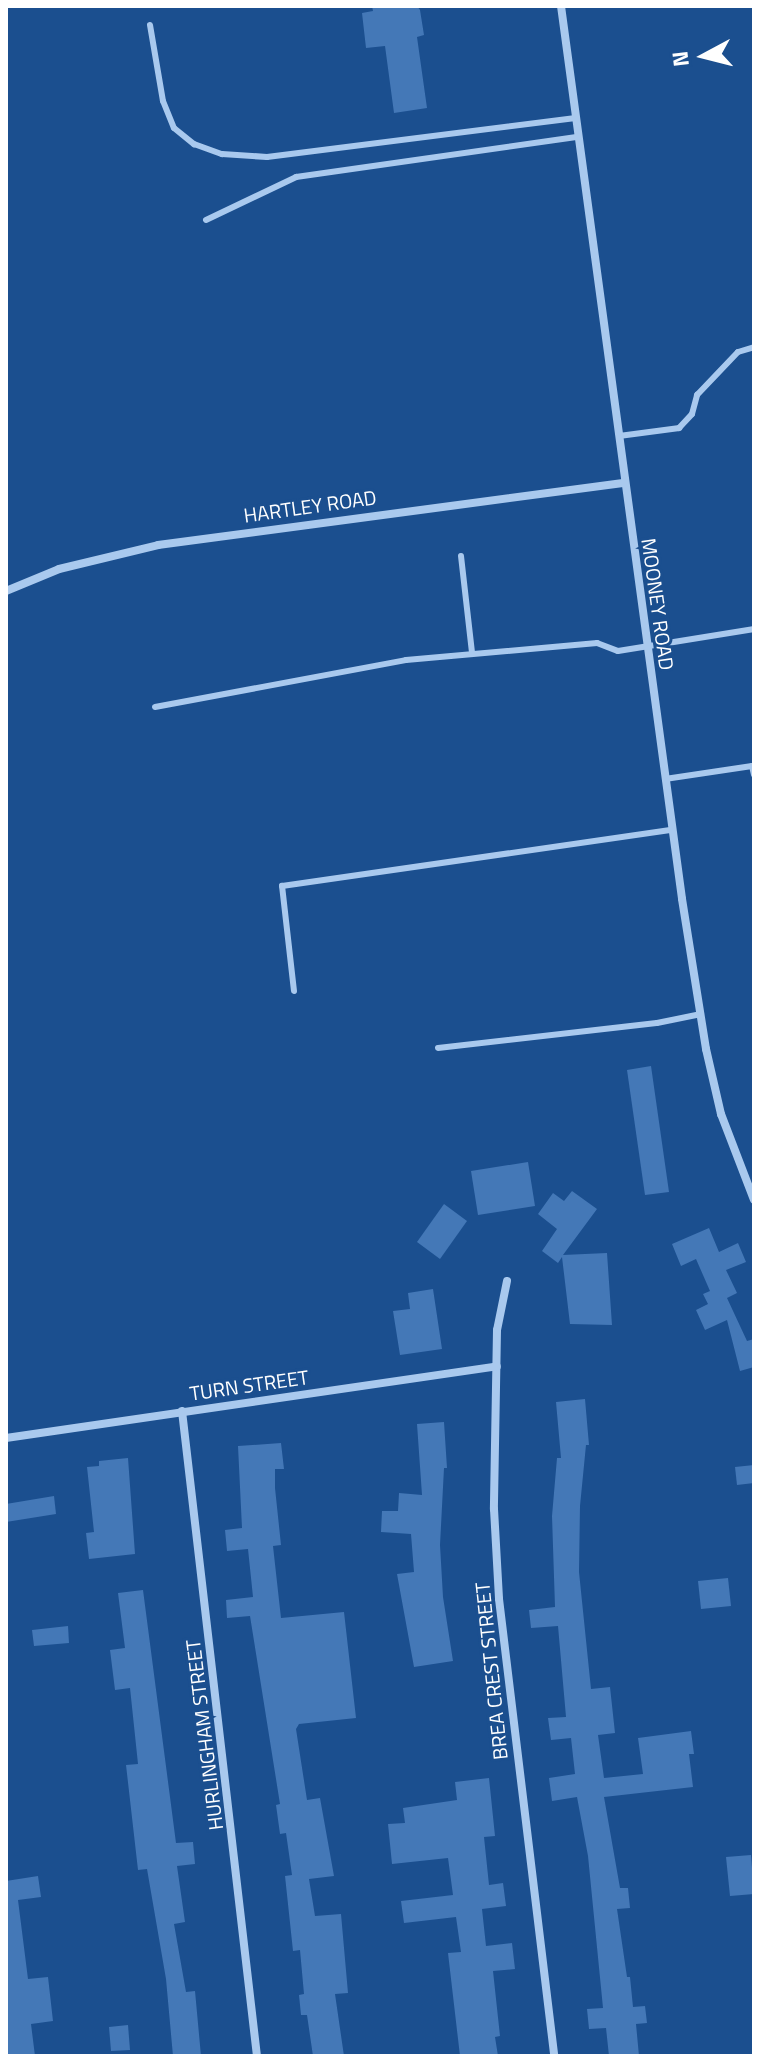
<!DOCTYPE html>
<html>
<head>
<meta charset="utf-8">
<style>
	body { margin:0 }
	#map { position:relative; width:760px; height:2062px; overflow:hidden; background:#1b4f8f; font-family:"Titillium Web",sans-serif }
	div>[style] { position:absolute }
	.building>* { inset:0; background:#4478b7 }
	.service>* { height:6px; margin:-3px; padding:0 3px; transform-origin:3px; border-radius:3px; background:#a9c9ee }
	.minor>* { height:8px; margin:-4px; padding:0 4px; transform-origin:4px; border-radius:4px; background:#a9c9ee }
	span { translate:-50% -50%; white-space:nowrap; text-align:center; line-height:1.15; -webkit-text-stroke:6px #1b4f8f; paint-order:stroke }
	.street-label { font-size:20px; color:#fff }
	.frame { position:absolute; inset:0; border:8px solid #fff; pointer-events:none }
	.north { position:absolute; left:664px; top:16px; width:80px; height:80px; -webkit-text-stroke:6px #1b4f8f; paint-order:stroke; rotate:263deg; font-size:22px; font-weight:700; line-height:32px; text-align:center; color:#fff }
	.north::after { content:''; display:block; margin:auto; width:28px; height:36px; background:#fff; clip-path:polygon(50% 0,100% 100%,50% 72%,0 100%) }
</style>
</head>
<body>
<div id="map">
	<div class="building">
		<i style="clip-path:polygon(372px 6px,417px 6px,420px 10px,424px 35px,417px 37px,427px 108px,394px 113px,385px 46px,366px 48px,362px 13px,373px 11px)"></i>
		<i style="clip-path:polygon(651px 1066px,669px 1192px,645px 1195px,627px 1070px)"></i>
		<i style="clip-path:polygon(528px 1162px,535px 1206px,478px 1215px,471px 1171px)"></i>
		<i style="clip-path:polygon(572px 1191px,597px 1209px,563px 1255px,607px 1253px,612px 1325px,570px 1324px,562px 1257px,558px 1263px,542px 1251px,557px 1229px,538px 1214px,553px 1193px,564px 1201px)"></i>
		<i style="clip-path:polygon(444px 1204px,467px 1221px,440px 1259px,417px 1242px)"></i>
		<i style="clip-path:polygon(709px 1228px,719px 1252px,738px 1243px,746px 1262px,726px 1270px,737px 1293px,727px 1298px,747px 1341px,754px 1339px,754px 1367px,740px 1371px,727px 1320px,705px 1330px,696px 1310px,708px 1304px,703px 1294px,710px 1291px,696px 1259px,681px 1266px,672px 1244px)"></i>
		<i style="clip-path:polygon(433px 1289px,442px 1349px,400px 1355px,393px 1311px,410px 1309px,408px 1293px)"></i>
		<i style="clip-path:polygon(585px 1399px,589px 1445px,586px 1445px,580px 1506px,579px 1572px,591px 1689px,610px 1687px,615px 1733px,598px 1735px,604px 1778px,643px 1774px,638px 1738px,691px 1731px,694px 1754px,689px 1754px,693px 1787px,604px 1797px,620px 1888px,628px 1888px,630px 1908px,617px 1909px,627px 1977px,630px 1977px,633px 2007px,645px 2006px,647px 2023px,636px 2024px,639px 2056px,609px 2056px,606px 2028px,589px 2029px,587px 2009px,603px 2008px,588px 1856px,577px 1797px,552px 1801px,549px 1778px,575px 1774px,571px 1738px,551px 1740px,548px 1718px,566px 1717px,558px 1626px,531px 1628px,529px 1610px,555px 1607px,552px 1516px,557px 1458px,561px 1458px,556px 1402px)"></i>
		<i style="clip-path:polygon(444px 1422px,447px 1468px,444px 1468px,440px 1545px,443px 1597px,453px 1661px,414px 1667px,397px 1574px,414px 1572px,411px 1534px,381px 1532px,382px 1511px,398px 1511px,399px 1493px,422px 1495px,417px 1424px)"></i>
		<i style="clip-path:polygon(281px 1443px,284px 1469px,275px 1469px,275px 1488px,281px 1545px,273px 1546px,281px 1618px,344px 1612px,356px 1718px,299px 1724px,296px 1729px,307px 1800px,320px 1798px,334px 1876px,309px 1879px,315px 1916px,341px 1914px,348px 1993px,335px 1994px,344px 2056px,313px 2056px,307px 2015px,301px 2015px,299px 1995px,304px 1994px,300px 1950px,293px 1951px,285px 1876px,292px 1875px,286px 1833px,280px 1834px,276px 1805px,280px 1804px,250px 1616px,227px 1618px,226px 1600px,253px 1597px,248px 1549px,227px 1551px,225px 1530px,242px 1528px,238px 1446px)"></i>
		<i style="clip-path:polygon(128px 1458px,135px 1554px,89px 1559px,86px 1533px,94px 1532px,87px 1467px,99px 1466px,99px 1461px)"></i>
		<i style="clip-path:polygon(754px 1465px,754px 1483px,737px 1485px,735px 1467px)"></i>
		<i style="clip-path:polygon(54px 1496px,56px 1514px,6px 1522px,6px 1504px)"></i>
		<i style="clip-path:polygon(728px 1578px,731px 1606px,701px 1609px,698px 1581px)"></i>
		<i style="clip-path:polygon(143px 1590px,176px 1843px,193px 1842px,195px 1864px,177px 1866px,185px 1922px,174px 1924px,186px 1992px,195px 1991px,201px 2056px,173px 2056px,166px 1979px,147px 1869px,138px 1870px,126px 1765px,138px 1764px,130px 1688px,115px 1690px,110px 1650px,125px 1648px,118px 1593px)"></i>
		<i style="clip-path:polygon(68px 1626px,69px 1643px,34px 1646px,32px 1630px)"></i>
		<i style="clip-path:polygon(489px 1778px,495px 1836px,484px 1837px,489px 1885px,503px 1883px,506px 1906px,482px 1909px,486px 1946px,512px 1943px,515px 1969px,493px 1971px,500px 2036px,495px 2037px,498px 2056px,460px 2056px,448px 1953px,461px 1952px,456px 1917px,404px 1923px,401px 1901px,453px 1895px,448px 1858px,392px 1864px,388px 1824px,405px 1823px,403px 1808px,457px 1800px,455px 1782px)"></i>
		<i style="clip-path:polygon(751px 1855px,754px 1894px,730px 1896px,726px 1857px)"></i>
		<i style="clip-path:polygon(38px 1876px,41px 1897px,18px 1900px,28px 1979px,48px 1977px,53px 2021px,31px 2024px,35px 2056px,7px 2056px,6px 1881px)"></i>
		<i style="clip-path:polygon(128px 2025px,130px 2050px,111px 2051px,109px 2027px)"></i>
	</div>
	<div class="service">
		<i style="left:150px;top:25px;width:77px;rotate:80.3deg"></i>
		<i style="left:163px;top:101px;width:29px;rotate:68deg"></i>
		<i style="left:174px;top:128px;width:26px;rotate:39deg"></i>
		<i style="left:194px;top:144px;width:30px;rotate:20deg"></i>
		<i style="left:222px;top:154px;width:45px;rotate:3.8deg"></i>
		<i style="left:267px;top:157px;width:311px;rotate:-7.2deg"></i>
		<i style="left:206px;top:220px;width:100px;rotate:-25.5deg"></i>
		<i style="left:296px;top:177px;width:285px;rotate:-8.1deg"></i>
		<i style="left:619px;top:436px;width:61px;rotate:-7.6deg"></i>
		<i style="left:679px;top:428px;width:19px;rotate:-47deg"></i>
		<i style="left:692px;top:414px;width:20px;rotate:-75deg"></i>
		<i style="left:697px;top:395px;width:59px;rotate:-46.4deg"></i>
		<i style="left:738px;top:352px;width:17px;rotate:-17deg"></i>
		<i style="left:461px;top:556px;width:98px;rotate:83.5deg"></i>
		<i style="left:155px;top:707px;width:255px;rotate:-10.6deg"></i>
		<i style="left:406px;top:660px;width:192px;rotate:-5.1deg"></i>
		<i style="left:597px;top:643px;width:22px;rotate:21deg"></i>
		<i style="left:618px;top:651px;width:138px;rotate:-9.2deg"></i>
		<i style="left:665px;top:779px;width:88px;rotate:-8.5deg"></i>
		<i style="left:752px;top:766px;width:9px;rotate:77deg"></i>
		<i style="left:294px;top:991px;width:106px;rotate:-96.5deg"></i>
		<i style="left:282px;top:886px;width:394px;rotate:-8.2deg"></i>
		<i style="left:438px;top:1048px;width:220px;rotate:-6.5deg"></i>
		<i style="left:657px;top:1023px;width:45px;rotate:-11.6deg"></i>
	</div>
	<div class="minor">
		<i style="left:561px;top:6px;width:901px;rotate:82.28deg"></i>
		<i style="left:682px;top:899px;width:152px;rotate:80.9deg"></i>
		<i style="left:706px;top:1049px;width:67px;rotate:77deg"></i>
		<i style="left:721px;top:1114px;width:92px;rotate:69deg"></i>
		<i style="left:6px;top:591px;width:57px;rotate:-22.5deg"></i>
		<i style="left:59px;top:569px;width:102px;rotate:-13.6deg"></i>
		<i style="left:158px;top:545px;width:471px;rotate:-7.6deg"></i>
		<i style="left:507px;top:1281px;width:50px;rotate:101.5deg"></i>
		<i style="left:497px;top:1330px;width:179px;rotate:91deg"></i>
		<i style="left:494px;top:1509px;width:90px;rotate:86.8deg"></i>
		<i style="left:499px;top:1599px;width:460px;rotate:83.1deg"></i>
		<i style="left:182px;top:1411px;width:649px;rotate:83.37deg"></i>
		<i style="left:6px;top:1438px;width:496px;rotate:-8.3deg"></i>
	</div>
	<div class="street-label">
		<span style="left:310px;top:506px;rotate:-8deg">HARTLEY ROAD</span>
		<span style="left:658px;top:604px;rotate:82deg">MOONEY ROAD</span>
		<span style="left:249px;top:1385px;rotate:-8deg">TURN STREET</span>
		<span style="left:491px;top:1671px;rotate:-96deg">BREA CREST STREET</span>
		<span style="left:204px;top:1735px;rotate:-97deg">HURLINGHAM STREET</span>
	</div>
	<div class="frame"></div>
	<div class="north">N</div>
</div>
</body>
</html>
